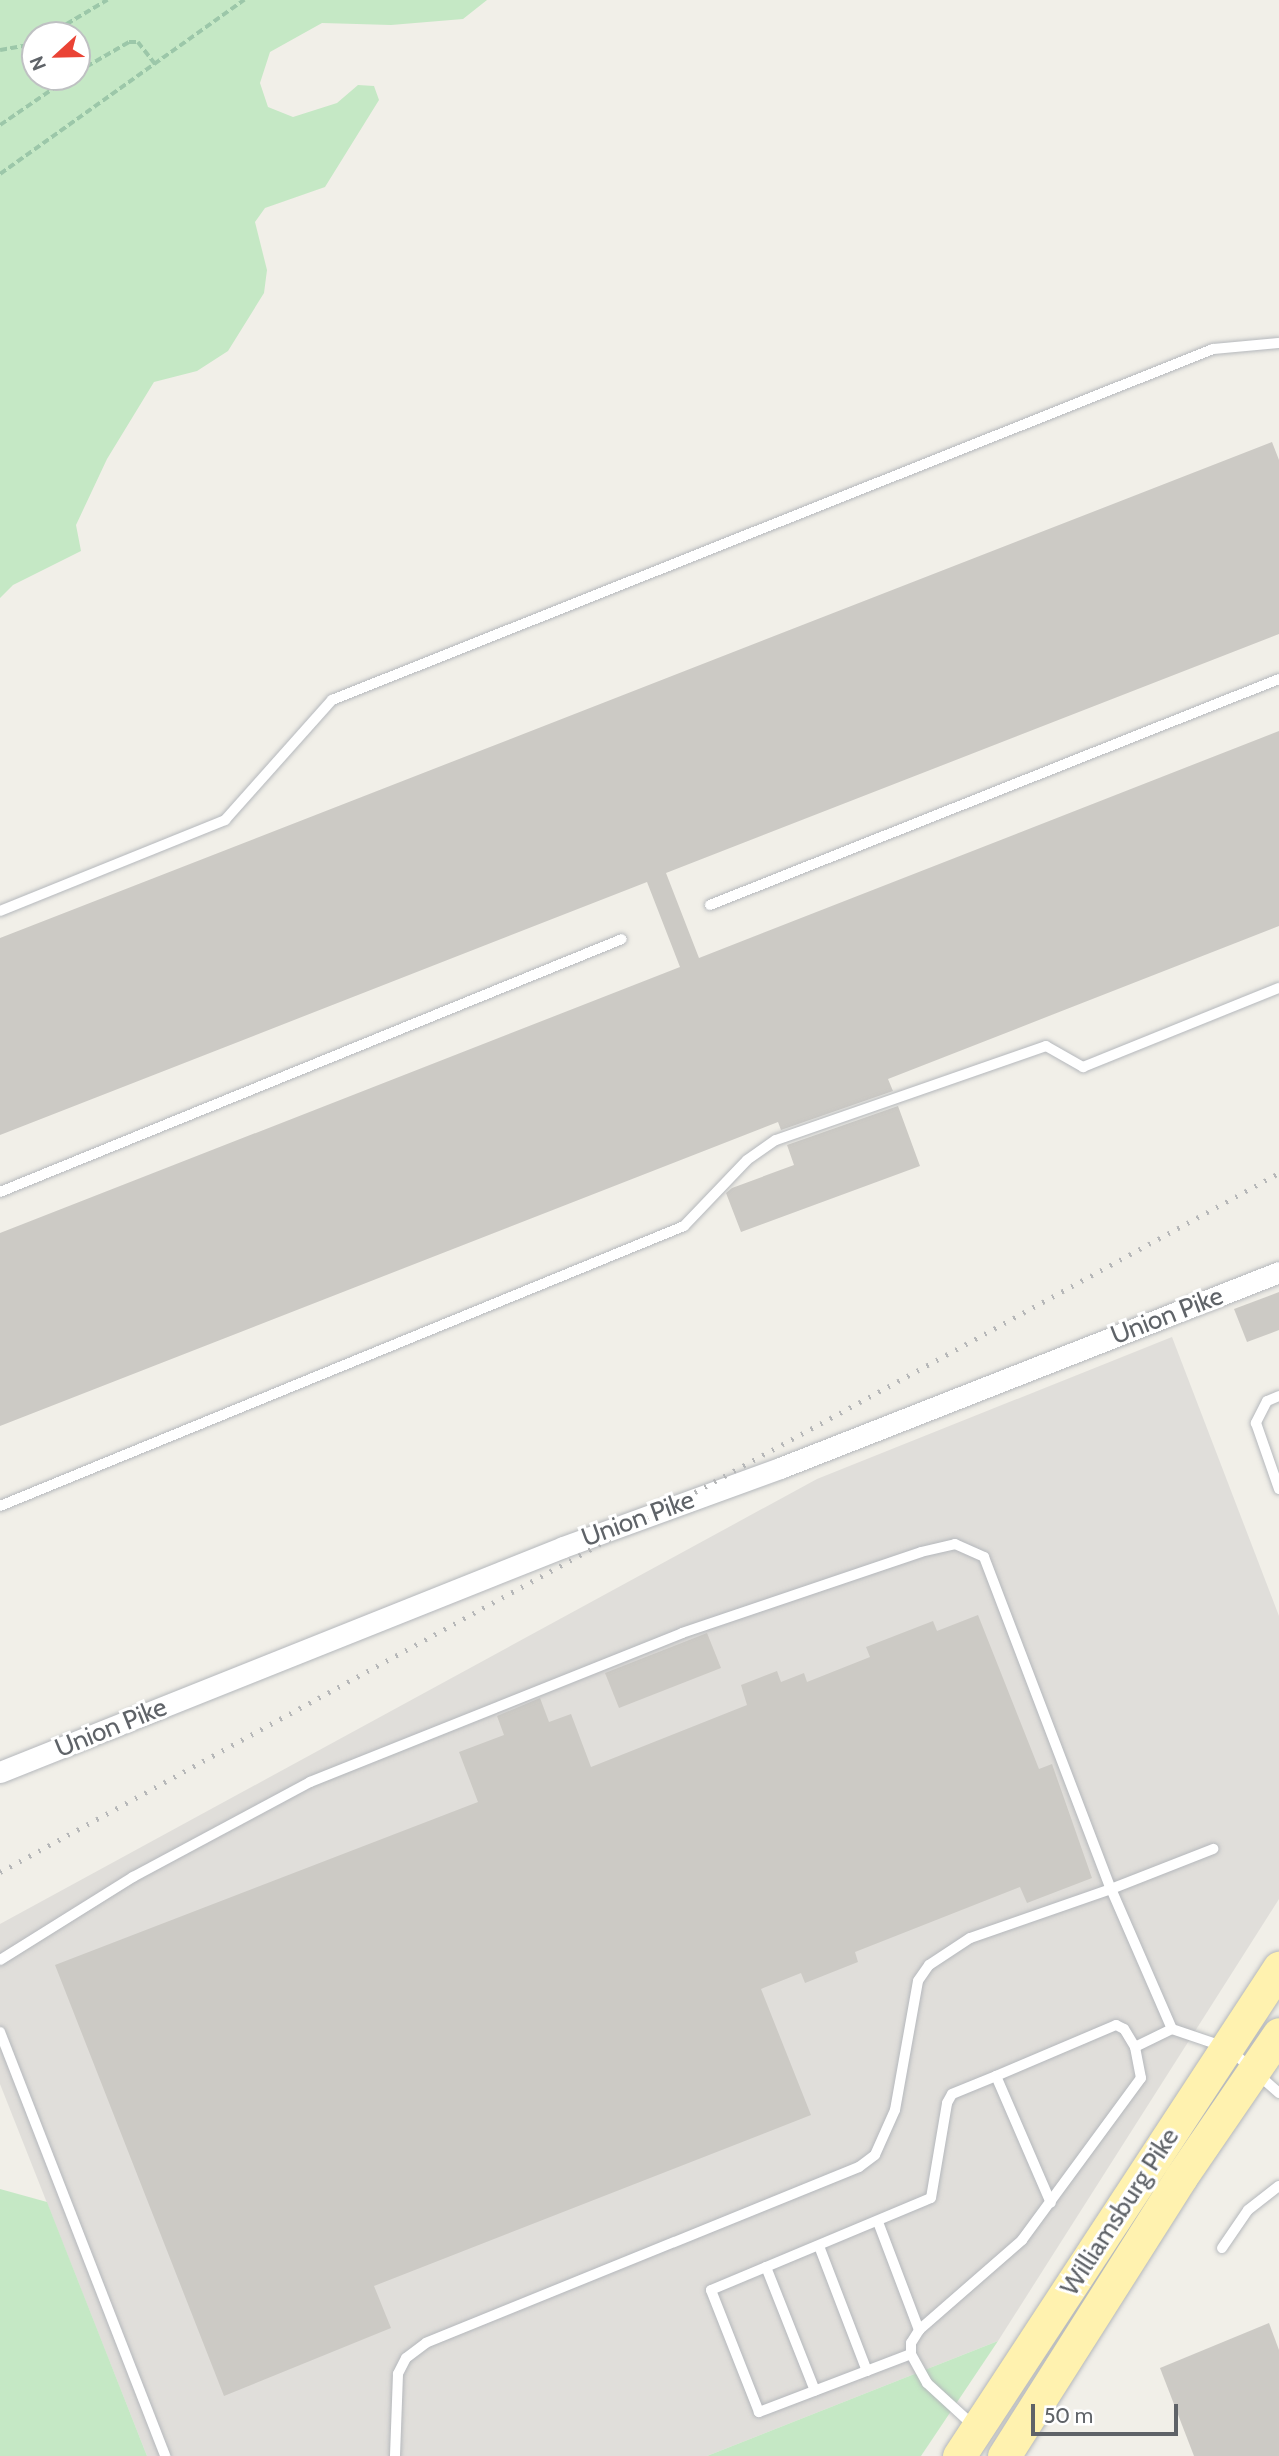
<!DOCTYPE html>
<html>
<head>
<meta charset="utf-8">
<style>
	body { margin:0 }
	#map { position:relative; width:1279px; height:2456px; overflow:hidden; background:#f1efe8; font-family:Cabin,sans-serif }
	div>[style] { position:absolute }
	.industrial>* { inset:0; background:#e0deda }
	.green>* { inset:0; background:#c5e8c5 }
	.building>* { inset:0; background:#cccac5 }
	.path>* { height:3.5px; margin-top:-1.75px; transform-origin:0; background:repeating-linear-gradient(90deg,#9cc7a9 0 7px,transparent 0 10.5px) }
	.roads { filter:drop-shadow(0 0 2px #b5b8bc) drop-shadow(0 0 2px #b5b8bc) }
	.service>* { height:10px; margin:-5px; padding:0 5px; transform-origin:5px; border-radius:5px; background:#fff }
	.minor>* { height:21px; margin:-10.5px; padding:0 10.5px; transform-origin:10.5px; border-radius:10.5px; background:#fff }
	.primary>* { height:33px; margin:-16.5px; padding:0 16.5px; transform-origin:16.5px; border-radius:16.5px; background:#fff2af }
	.rail>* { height:5px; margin-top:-2.5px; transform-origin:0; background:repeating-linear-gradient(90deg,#b6b7b8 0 2px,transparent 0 11px) }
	span { translate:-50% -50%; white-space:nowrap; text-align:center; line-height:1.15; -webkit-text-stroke:6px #fff; paint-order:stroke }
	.street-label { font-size:26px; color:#5f6368 }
	.north { position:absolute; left:21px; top:21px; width:70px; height:70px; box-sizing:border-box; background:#fff; border:2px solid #bfc1c3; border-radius:50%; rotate:248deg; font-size:19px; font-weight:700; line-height:28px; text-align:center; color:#5f6368 }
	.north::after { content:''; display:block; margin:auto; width:24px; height:32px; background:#ea4335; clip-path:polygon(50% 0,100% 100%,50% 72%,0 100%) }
	.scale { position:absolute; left:1031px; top:2404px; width:147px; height:32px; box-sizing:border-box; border:4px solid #5f6368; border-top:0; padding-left:9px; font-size:21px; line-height:24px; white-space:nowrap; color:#5f6368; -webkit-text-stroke:5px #fff; paint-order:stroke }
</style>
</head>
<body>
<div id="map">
	<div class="industrial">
		<i style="clip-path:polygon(1172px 1337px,1279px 1616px,1279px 1899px,998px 2341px,707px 2456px,147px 2456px,0 2084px,0 1924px,817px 1479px)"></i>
	</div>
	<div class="green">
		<i style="clip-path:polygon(evenodd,0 0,487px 0,463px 19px,391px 25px,322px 23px,270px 52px,260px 83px,268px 107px,293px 117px,337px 103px,358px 85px,374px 86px,379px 100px,325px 187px,265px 208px,255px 222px,267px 270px,264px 293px,228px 351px,197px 371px,154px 382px,107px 459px,76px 525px,81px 551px,13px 585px,0 598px,0 0,77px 35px,77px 77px,35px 77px,35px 35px,77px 35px)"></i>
		<i style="clip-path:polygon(0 2189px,47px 2202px,147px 2456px,0 2456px)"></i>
		<i style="clip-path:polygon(998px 2341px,921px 2456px,707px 2456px)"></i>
	</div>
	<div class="building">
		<i style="clip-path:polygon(1272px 442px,1279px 460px,1279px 634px,666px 873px,699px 958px,1279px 731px,1279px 926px,888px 1079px,893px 1091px,781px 1130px,778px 1122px,0 1426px,0 1233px,680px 967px,647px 882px,0 1135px,0 938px)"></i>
		<i style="clip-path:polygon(898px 1106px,920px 1166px,741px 1232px,726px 1193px,732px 1188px,794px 1165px,787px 1145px)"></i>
		<i style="clip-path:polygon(1279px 1292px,1279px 1330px,1247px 1342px,1234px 1309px)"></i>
		<i style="clip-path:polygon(978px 1615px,1039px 1769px,1052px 1764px,1092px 1878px,1027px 1903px,1020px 1887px,855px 1952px,858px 1962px,805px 1983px,801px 1973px,761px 1989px,811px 2115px,374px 2286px,391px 2328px,224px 2396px,55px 1965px,478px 1802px,459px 1752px,504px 1735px,497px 1716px,540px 1698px,549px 1722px,571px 1714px,591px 1767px,747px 1705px,741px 1685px,777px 1671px,781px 1682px,804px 1673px,807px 1682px,870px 1657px,866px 1647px,933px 1621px,937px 1631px)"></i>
		<i style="clip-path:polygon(707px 1633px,721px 1668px,619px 1708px,605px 1673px)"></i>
		<i style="clip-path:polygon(1269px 2323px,1279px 2350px,1279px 2456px,1194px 2456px,1160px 2368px)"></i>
	</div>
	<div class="path">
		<i style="left:48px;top:35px;width:69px;rotate:-30.7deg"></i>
		<i style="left:0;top:50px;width:36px;rotate:-10deg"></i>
		<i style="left:77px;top:72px;width:60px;rotate:-30deg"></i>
		<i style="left:129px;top:42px;width:9px"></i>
		<i style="left:138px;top:42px;width:28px;rotate:52deg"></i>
		<i style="left:0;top:125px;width:85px;rotate:-34.4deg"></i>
		<i style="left:0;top:174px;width:300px;rotate:-35.5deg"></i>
	</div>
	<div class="roads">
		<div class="service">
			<i style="left:710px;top:905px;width:612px;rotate:-21.66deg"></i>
			<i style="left:0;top:911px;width:243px;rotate:-22deg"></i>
			<i style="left:225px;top:820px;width:161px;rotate:-48.3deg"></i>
			<i style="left:332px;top:700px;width:948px;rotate:-21.72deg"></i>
			<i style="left:1213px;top:349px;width:66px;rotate:-5.2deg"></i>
			<i style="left:0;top:1192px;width:671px;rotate:-22.13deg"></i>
			<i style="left:1279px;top:1396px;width:13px;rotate:157deg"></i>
			<i style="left:1267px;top:1401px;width:25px;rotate:117deg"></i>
			<i style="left:1256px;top:1423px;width:70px;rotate:70.8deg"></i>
			<i style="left:0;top:1506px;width:739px;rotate:-22.26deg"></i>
			<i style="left:684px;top:1226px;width:91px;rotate:-46.3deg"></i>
			<i style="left:747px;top:1160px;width:35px;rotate:-35deg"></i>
			<i style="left:776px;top:1140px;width:286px;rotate:-19.2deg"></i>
			<i style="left:1046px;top:1046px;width:43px;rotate:29.6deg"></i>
			<i style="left:1083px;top:1067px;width:211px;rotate:-22deg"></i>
			<i style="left:0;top:1960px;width:157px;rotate:-32deg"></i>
			<i style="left:133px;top:1877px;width:201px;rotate:-28.2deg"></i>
			<i style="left:310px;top:1782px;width:401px;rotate:-21.8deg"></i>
			<i style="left:682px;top:1633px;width:252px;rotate:-18.7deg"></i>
			<i style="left:921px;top:1552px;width:35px;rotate:-13deg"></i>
			<i style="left:955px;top:1544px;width:32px;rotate:24deg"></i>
			<i style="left:984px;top:1557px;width:355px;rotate:69.1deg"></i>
			<i style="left:1111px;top:1889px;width:149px;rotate:160.8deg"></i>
			<i style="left:970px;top:1938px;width:49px;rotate:146.6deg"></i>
			<i style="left:929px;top:1965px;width:19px;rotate:125deg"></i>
			<i style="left:918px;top:1981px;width:131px;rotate:100.1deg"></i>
			<i style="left:895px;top:2110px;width:49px;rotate:114deg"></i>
			<i style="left:875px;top:2155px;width:20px;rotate:143deg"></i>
			<i style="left:859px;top:2167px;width:467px;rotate:157.9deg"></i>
			<i style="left:426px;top:2343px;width:25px;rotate:143deg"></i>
			<i style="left:406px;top:2358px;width:18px;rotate:117deg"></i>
			<i style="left:398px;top:2374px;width:82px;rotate:92.1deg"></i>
			<i style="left:1172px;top:2029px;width:153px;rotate:-113.5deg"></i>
			<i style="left:1111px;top:1889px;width:110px;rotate:-21.4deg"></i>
			<i style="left:0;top:2032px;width:455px;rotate:68.7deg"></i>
			<i style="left:1135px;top:2047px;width:41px;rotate:-25.9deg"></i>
			<i style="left:1172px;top:2029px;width:59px;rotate:18.7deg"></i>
			<i style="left:1228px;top:2048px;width:68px;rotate:41.4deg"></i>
			<i style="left:878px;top:2222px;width:116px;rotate:69.2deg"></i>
			<i style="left:819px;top:2246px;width:134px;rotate:69deg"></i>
			<i style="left:1222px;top:2248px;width:46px;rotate:-55.6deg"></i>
			<i style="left:1248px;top:2210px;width:39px;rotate:-38deg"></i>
			<i style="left:766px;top:2267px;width:133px;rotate:68.4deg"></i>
			<i style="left:911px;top:2354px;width:163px;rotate:159.1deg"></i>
			<i style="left:759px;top:2412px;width:131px;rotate:-111.5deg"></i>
			<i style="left:711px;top:2290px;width:238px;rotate:-22.7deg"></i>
			<i style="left:931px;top:2198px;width:96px;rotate:-80.4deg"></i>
			<i style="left:947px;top:2103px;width:10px;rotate:-61deg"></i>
			<i style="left:952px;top:2094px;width:48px;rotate:-22.2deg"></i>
			<i style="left:996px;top:2076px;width:138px;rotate:66.6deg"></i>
			<i style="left:975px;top:2427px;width:65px;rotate:-137.5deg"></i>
			<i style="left:927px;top:2383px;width:33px;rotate:-119deg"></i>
			<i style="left:911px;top:2354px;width:11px;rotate:-90deg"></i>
			<i style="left:911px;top:2343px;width:15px;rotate:-58deg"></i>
			<i style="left:919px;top:2330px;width:137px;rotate:-41.1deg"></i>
			<i style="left:1022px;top:2240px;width:201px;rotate:-53.7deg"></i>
			<i style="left:1141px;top:2078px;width:32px;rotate:-101deg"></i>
			<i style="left:1135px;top:2047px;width:21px;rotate:-121deg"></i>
			<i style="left:1124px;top:2029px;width:9px;rotate:-153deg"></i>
			<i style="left:1116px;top:2025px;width:130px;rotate:157deg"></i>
		</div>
		<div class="minor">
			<i style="left:0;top:1772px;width:606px;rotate:-21.78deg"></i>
			<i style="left:563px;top:1547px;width:231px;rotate:-20deg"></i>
			<i style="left:780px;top:1468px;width:536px;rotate:-21.44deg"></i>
		</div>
		<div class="primary">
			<i style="left:959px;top:2456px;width:584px;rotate:-56.75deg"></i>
			<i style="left:1004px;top:2456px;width:330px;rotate:-57.6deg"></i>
			<i style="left:1181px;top:2177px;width:173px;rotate:-55.6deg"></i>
		</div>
	</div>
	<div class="rail">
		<i style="left:0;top:1872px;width:1458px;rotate:-28.66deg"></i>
	</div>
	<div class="street-label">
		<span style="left:1167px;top:1316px;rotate:-21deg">Union Pike</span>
		<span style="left:638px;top:1519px;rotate:-20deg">Union Pike</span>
		<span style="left:111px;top:1728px;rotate:-22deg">Union Pike</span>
		<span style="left:1120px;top:2212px;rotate:-57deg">Williamsburg Pike</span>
	</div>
	<div class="north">N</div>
	<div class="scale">50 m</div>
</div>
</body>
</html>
